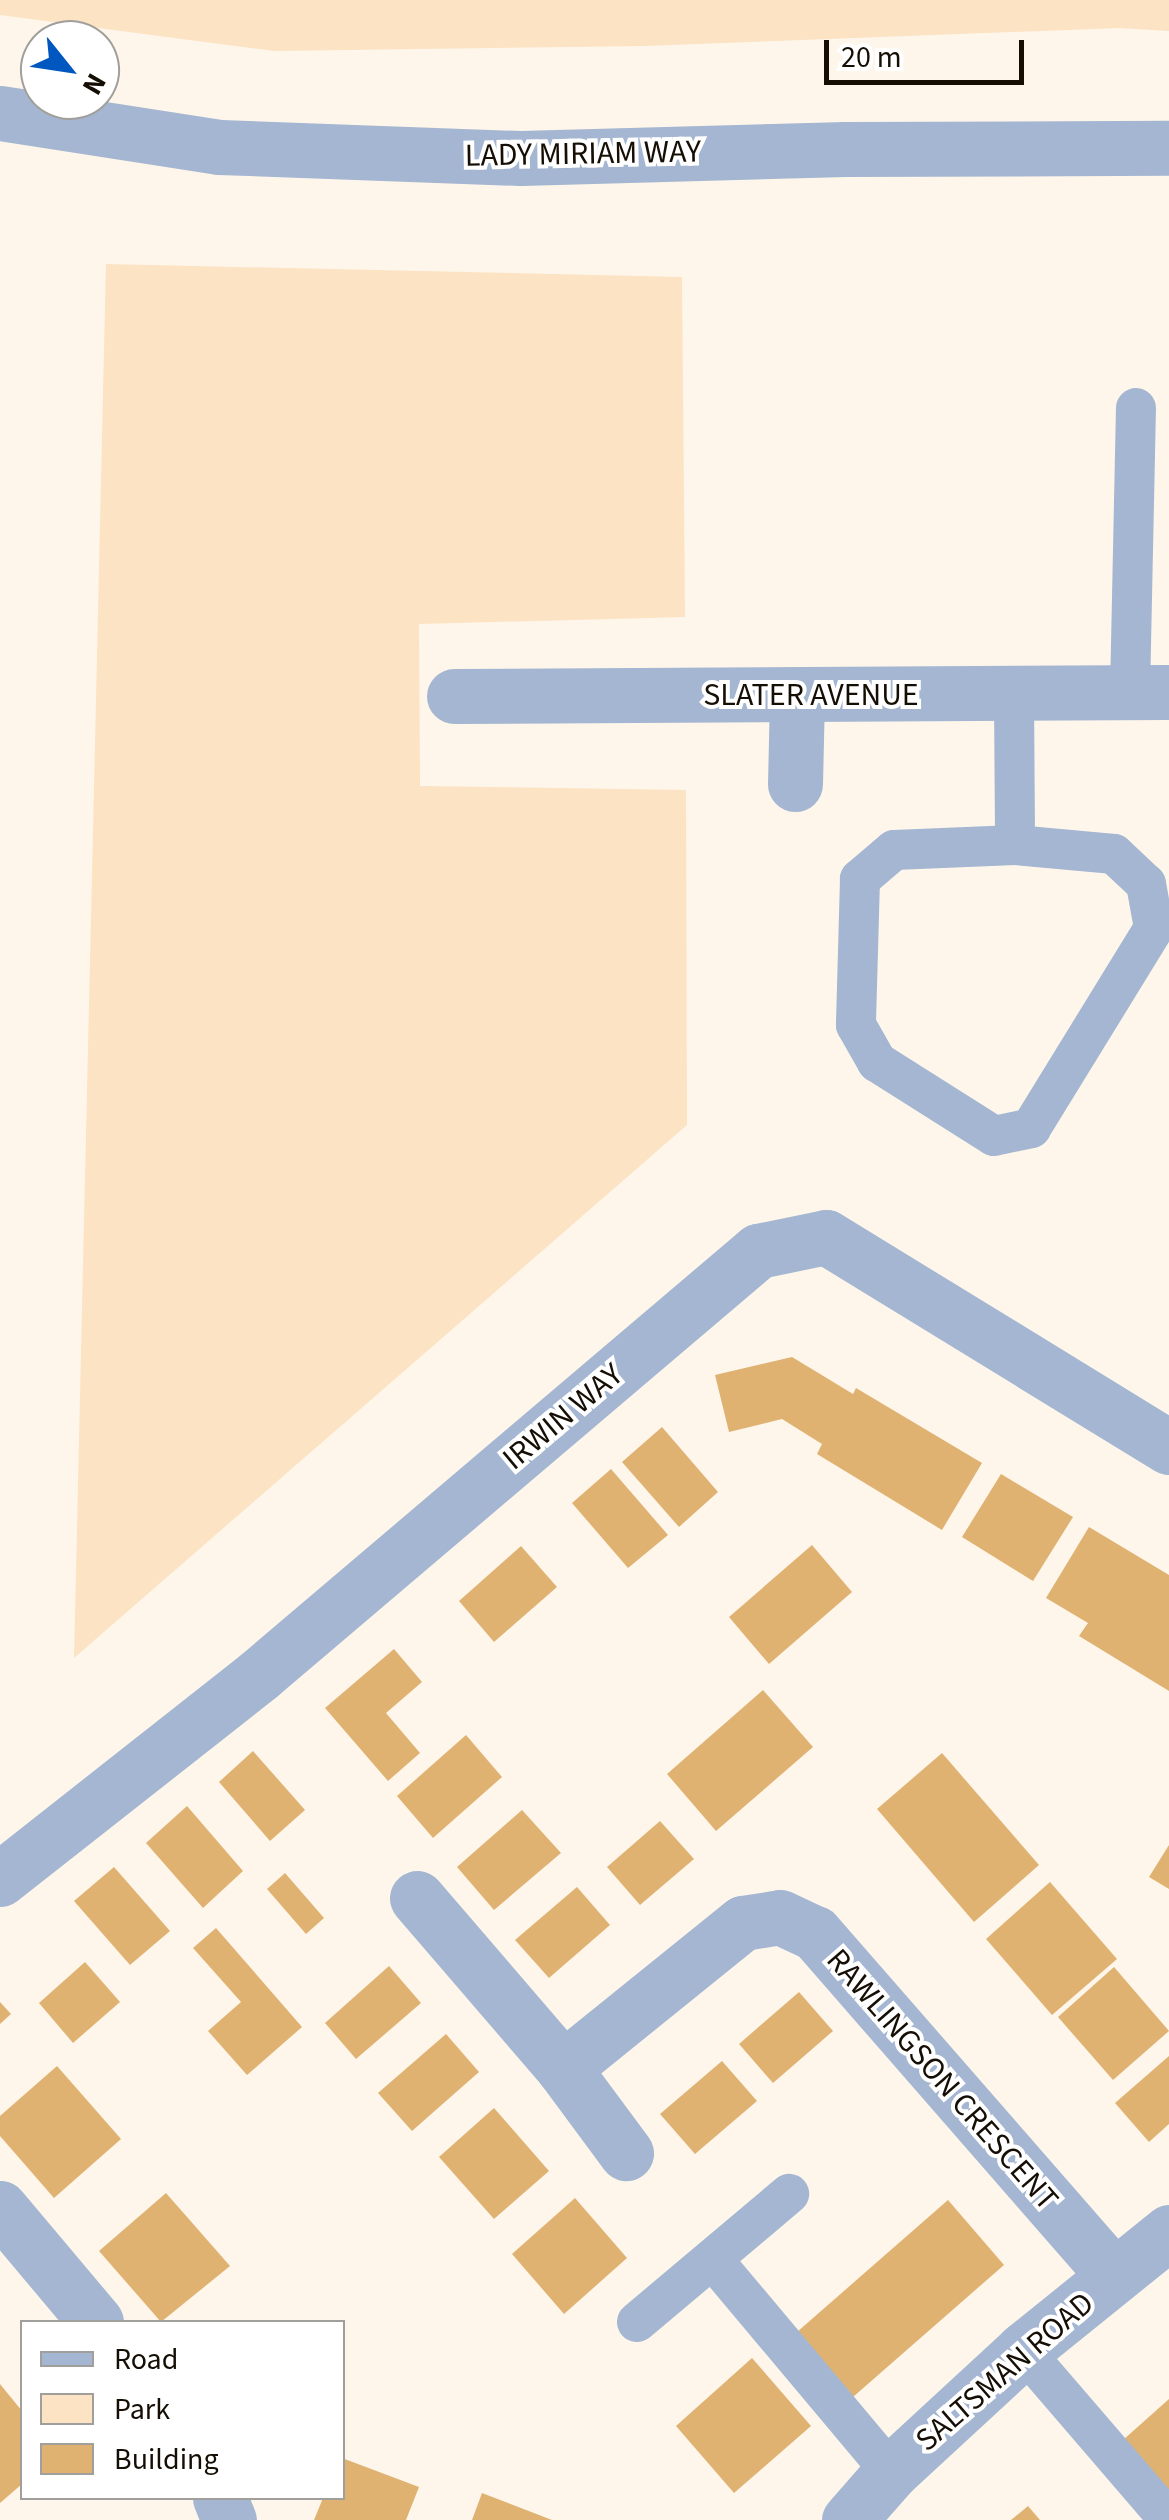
<!DOCTYPE html>
<html>
<head>
<meta charset="utf-8">
<style>
	body { margin:0 }
	#map { position:relative; width:1169px; height:2520px; overflow:hidden; background:#fef6ea; font-family:"Source Sans 3",sans-serif }
	div>[style] { position:absolute }
	.green>* { inset:0; background:#fbe3c3 }
	.building>* { inset:0; background:#e0b272 }
	.service>* { height:40px; margin:-20px; padding:0 20px; transform-origin:20px; border-radius:20px; background:#a4b6d1 }
	.minor>* { height:55px; margin:-27.5px; padding:0 27.5px; transform-origin:27.5px; border-radius:27.5px; background:#a4b6d1 }
	.tertiary>* { height:55px; margin:-27.5px; padding:0 27.5px; transform-origin:27.5px; border-radius:27.5px; background:#a4b6d1 }
	span { translate:-50% -50%; white-space:nowrap; text-align:center; line-height:1.15; -webkit-text-stroke:8px #fff; paint-order:stroke }
	.street-label { font-size:32px; color:#150e05 }
	.legend { position:absolute; left:20px; top:2320px; width:325px; height:180px; box-sizing:border-box; background:#fff; border:2px solid #a19f9b; margin:0; padding:12px 18px; list-style:none; font-size:30px; color:#150e05 }
	.legend li { display:flex; align-items:center; gap:20px; height:50px }
	.legend b { width:50px; border:2px solid #a19f9b }
	.north { position:absolute; left:20px; top:20px; width:100px; height:100px; box-sizing:border-box; background:#fff; border:2px solid #a19f9b; border-radius:50%; rotate:120deg; font-size:28px; font-weight:700; line-height:40px; text-align:center; color:#150e05 }
	.north::after { content:''; display:block; margin:auto; width:35px; height:45px; background:#0057c0; clip-path:polygon(50% 0,100% 100%,50% 72%,0 100%) }
	.scale { position:absolute; left:824px; top:40px; width:200px; height:45px; box-sizing:border-box; border:5px solid #150e05; border-top:0; padding-left:12px; font-size:30px; line-height:35px; white-space:nowrap; color:#150e05; -webkit-text-stroke:8px #fff; paint-order:stroke }
</style>
</head>
<body>
<div id="map">
	<div class="green">
		<i style="clip-path:polygon(0 0,1169px 0,1169px 31px,1119px 28px,644px 46px,274px 51px,0 15px)"></i>
		<i style="clip-path:polygon(106px 264px,682px 277px,685px 617px,419px 624px,420px 786px,686px 790px,687px 1125px,74px 1658px)"></i>
	</div>
	<div class="building">
		<i style="clip-path:polygon(792px 1357px,853px 1394px,856px 1388px,982px 1463px,942px 1530px,817px 1454px,822px 1444px,782px 1419px,729px 1432px,715px 1375px)"></i>
		<i style="clip-path:polygon(662px 1427px,718px 1492px,679px 1527px,622px 1462px)"></i>
		<i style="clip-path:polygon(611px 1469px,668px 1535px,628px 1568px,572px 1503px)"></i>
		<i style="clip-path:polygon(1001px 1474px,1073px 1517px,1033px 1581px,962px 1537px)"></i>
		<i style="clip-path:polygon(1089px 1527px,1169px 1575px,1169px 1691px,1079px 1636px,1088px 1623px,1046px 1598px)"></i>
		<i style="clip-path:polygon(812px 1545px,852px 1592px,769px 1664px,729px 1617px)"></i>
		<i style="clip-path:polygon(521px 1546px,557px 1587px,494px 1642px,459px 1601px)"></i>
		<i style="clip-path:polygon(394px 1649px,422px 1682px,386px 1713px,420px 1753px,388px 1781px,325px 1708px)"></i>
		<i style="clip-path:polygon(763px 1690px,813px 1747px,716px 1831px,667px 1774px)"></i>
		<i style="clip-path:polygon(466px 1735px,502px 1777px,433px 1838px,397px 1796px)"></i>
		<i style="clip-path:polygon(253px 1751px,305px 1810px,270px 1841px,219px 1782px)"></i>
		<i style="clip-path:polygon(942px 1753px,1039px 1865px,974px 1922px,877px 1809px)"></i>
		<i style="clip-path:polygon(187px 1806px,243px 1871px,203px 1908px,146px 1843px)"></i>
		<i style="clip-path:polygon(522px 1810px,561px 1853px,494px 1910px,457px 1867px)"></i>
		<i style="clip-path:polygon(660px 1821px,694px 1859px,640px 1905px,607px 1867px)"></i>
		<i style="clip-path:polygon(1169px 1845px,1169px 1889px,1149px 1877px)"></i>
		<i style="clip-path:polygon(114px 1867px,170px 1931px,130px 1965px,74px 1901px)"></i>
		<i style="clip-path:polygon(285px 1873px,324px 1918px,306px 1934px,267px 1889px)"></i>
		<i style="clip-path:polygon(1050px 1882px,1117px 1959px,1052px 2015px,986px 1939px)"></i>
		<i style="clip-path:polygon(577px 1887px,610px 1925px,549px 1978px,515px 1940px)"></i>
		<i style="clip-path:polygon(216px 1928px,302px 2027px,247px 2075px,208px 2031px,241px 2002px,193px 1948px)"></i>
		<i style="clip-path:polygon(85px 1962px,120px 2002px,73px 2043px,39px 2003px)"></i>
		<i style="clip-path:polygon(389px 1966px,421px 2003px,356px 2059px,325px 2023px)"></i>
		<i style="clip-path:polygon(1114px 1967px,1169px 2031px,1113px 2080px,1058px 2017px)"></i>
		<i style="clip-path:polygon(799px 1992px,833px 2031px,773px 2083px,739px 2044px)"></i>
		<i style="clip-path:polygon(0 2002px,11px 2014px,0 2024px)"></i>
		<i style="clip-path:polygon(446px 2034px,479px 2072px,412px 2131px,378px 2093px)"></i>
		<i style="clip-path:polygon(1169px 2056px,1169px 2124px,1149px 2142px,1115px 2103px)"></i>
		<i style="clip-path:polygon(722px 2061px,757px 2101px,695px 2154px,660px 2114px)"></i>
		<i style="clip-path:polygon(57px 2066px,121px 2139px,54px 2198px,0 2136px,0 2116px)"></i>
		<i style="clip-path:polygon(494px 2108px,549px 2171px,494px 2219px,439px 2157px)"></i>
		<i style="clip-path:polygon(166px 2193px,230px 2266px,161px 2322px,99px 2251px)"></i>
		<i style="clip-path:polygon(575px 2198px,627px 2258px,564px 2314px,512px 2254px)"></i>
		<i style="clip-path:polygon(948px 2200px,1004px 2265px,853px 2397px,797px 2332px)"></i>
		<i style="clip-path:polygon(752px 2358px,811px 2426px,734px 2493px,676px 2426px)"></i>
		<i style="clip-path:polygon(0 2384px,22px 2411px,22px 2484px,0 2503px)"></i>
		<i style="clip-path:polygon(1169px 2399px,1169px 2493px,1123px 2440px)"></i>
		<i style="clip-path:polygon(342px 2458px,419px 2487px,406px 2520px,314px 2520px,323px 2498px,342px 2498px)"></i>
		<i style="clip-path:polygon(482px 2493px,552px 2520px,472px 2520px)"></i>
		<i style="clip-path:polygon(1028px 2506px,1040px 2520px,1011px 2520px)"></i>
	</div>
	<div class="service">
		<i style="left:1130px;top:693px;width:285px;rotate:-88.8deg"></i>
		<i style="left:1014px;top:694px;width:151px;rotate:89.6deg"></i>
		<i style="left:1015px;top:845px;width:121px;rotate:177.6deg"></i>
		<i style="left:894px;top:850px;width:45px;rotate:139.5deg"></i>
		<i style="left:860px;top:879px;width:146px;rotate:91.6deg"></i>
		<i style="left:856px;top:1025px;width:43px;rotate:60.4deg"></i>
		<i style="left:877px;top:1062px;width:138px;rotate:32.3deg"></i>
		<i style="left:994px;top:1136px;width:38px;rotate:-12deg"></i>
		<i style="left:1031px;top:1128px;width:235px;rotate:-58.4deg"></i>
		<i style="left:1154px;top:928px;width:45px;rotate:-100.3deg"></i>
		<i style="left:1146px;top:884px;width:44px;rotate:-136.8deg"></i>
		<i style="left:1114px;top:854px;width:99px;rotate:-174.8deg"></i>
		<i style="left:714px;top:2261px;width:275px;rotate:50deg"></i>
		<i style="left:637px;top:2322px;width:199px;rotate:-40.1deg"></i>
		<i style="left:1023px;top:2350px;width:224px;rotate:49.3deg"></i>
	</div>
	<div class="minor">
		<i style="left:454px;top:696px;width:715px;rotate:-0.32deg"></i>
		<i style="left:795px;top:784px;width:86px;rotate:-88.7deg"></i>
		<i style="left:0;top:1879px;width:330px;rotate:-38.2deg"></i>
		<i style="left:259px;top:1675px;width:655px;rotate:-40.35deg"></i>
		<i style="left:758px;top:1251px;width:69px;rotate:-11.6deg"></i>
		<i style="left:826px;top:1237px;width:402px;rotate:31.5deg"></i>
		<i style="left:417px;top:1898px;width:224px;rotate:49.3deg"></i>
		<i style="left:563px;top:2068px;width:106px;rotate:53.5deg"></i>
		<i style="left:563px;top:2068px;width:231px;rotate:-38.9deg"></i>
		<i style="left:743px;top:1923px;width:37px;rotate:-9deg"></i>
		<i style="left:780px;top:1917px;width:38px;rotate:25deg"></i>
		<i style="left:815px;top:1933px;width:455px;rotate:48.9deg"></i>
		<i style="left:0;top:2208px;width:149px;rotate:49.9deg"></i>
		<i style="left:220px;top:2498px;width:24px;rotate:68deg"></i>
		<i style="left:849px;top:2520px;width:64px;rotate:-48.8deg"></i>
		<i style="left:891px;top:2472px;width:180px;rotate:-42.7deg"></i>
		<i style="left:1023px;top:2350px;width:188px;rotate:-38.9deg"></i>
	</div>
	<div class="tertiary">
		<i style="left:0;top:113px;width:222px;rotate:8.8deg"></i>
		<i style="left:219px;top:147px;width:302px;rotate:2.1deg"></i>
		<i style="left:521px;top:158px;width:325px;rotate:-1.6deg"></i>
		<i style="left:846px;top:149px;width:323px;rotate:-0.2deg"></i>
	</div>
	<div class="street-label">
		<span style="left:583px;top:154px;rotate:-1deg">LADY MIRIAM WAY</span>
		<span style="left:811px;top:695px">SLATER AVENUE</span>
		<span style="left:563px;top:1417px;rotate:-40deg">IRWIN WAY</span>
		<span style="left:942px;top:2080px;rotate:49deg">RAWLINGSON CRESCENT</span>
		<span style="left:1005px;top:2372px;rotate:-41deg">SALTSMAN ROAD</span>
	</div>
	<ul class="legend">
	<li><b style="height:12px;background:#a4b6d1"></b>Road</li>
	<li><b style="height:28px;background:#fbe3c3"></b>Park</li>
	<li><b style="height:28px;background:#e0b272"></b>Building</li>
	</ul>
	<div class="north">N</div>
	<div class="scale">20 m</div>
</div>
</body>
</html>
